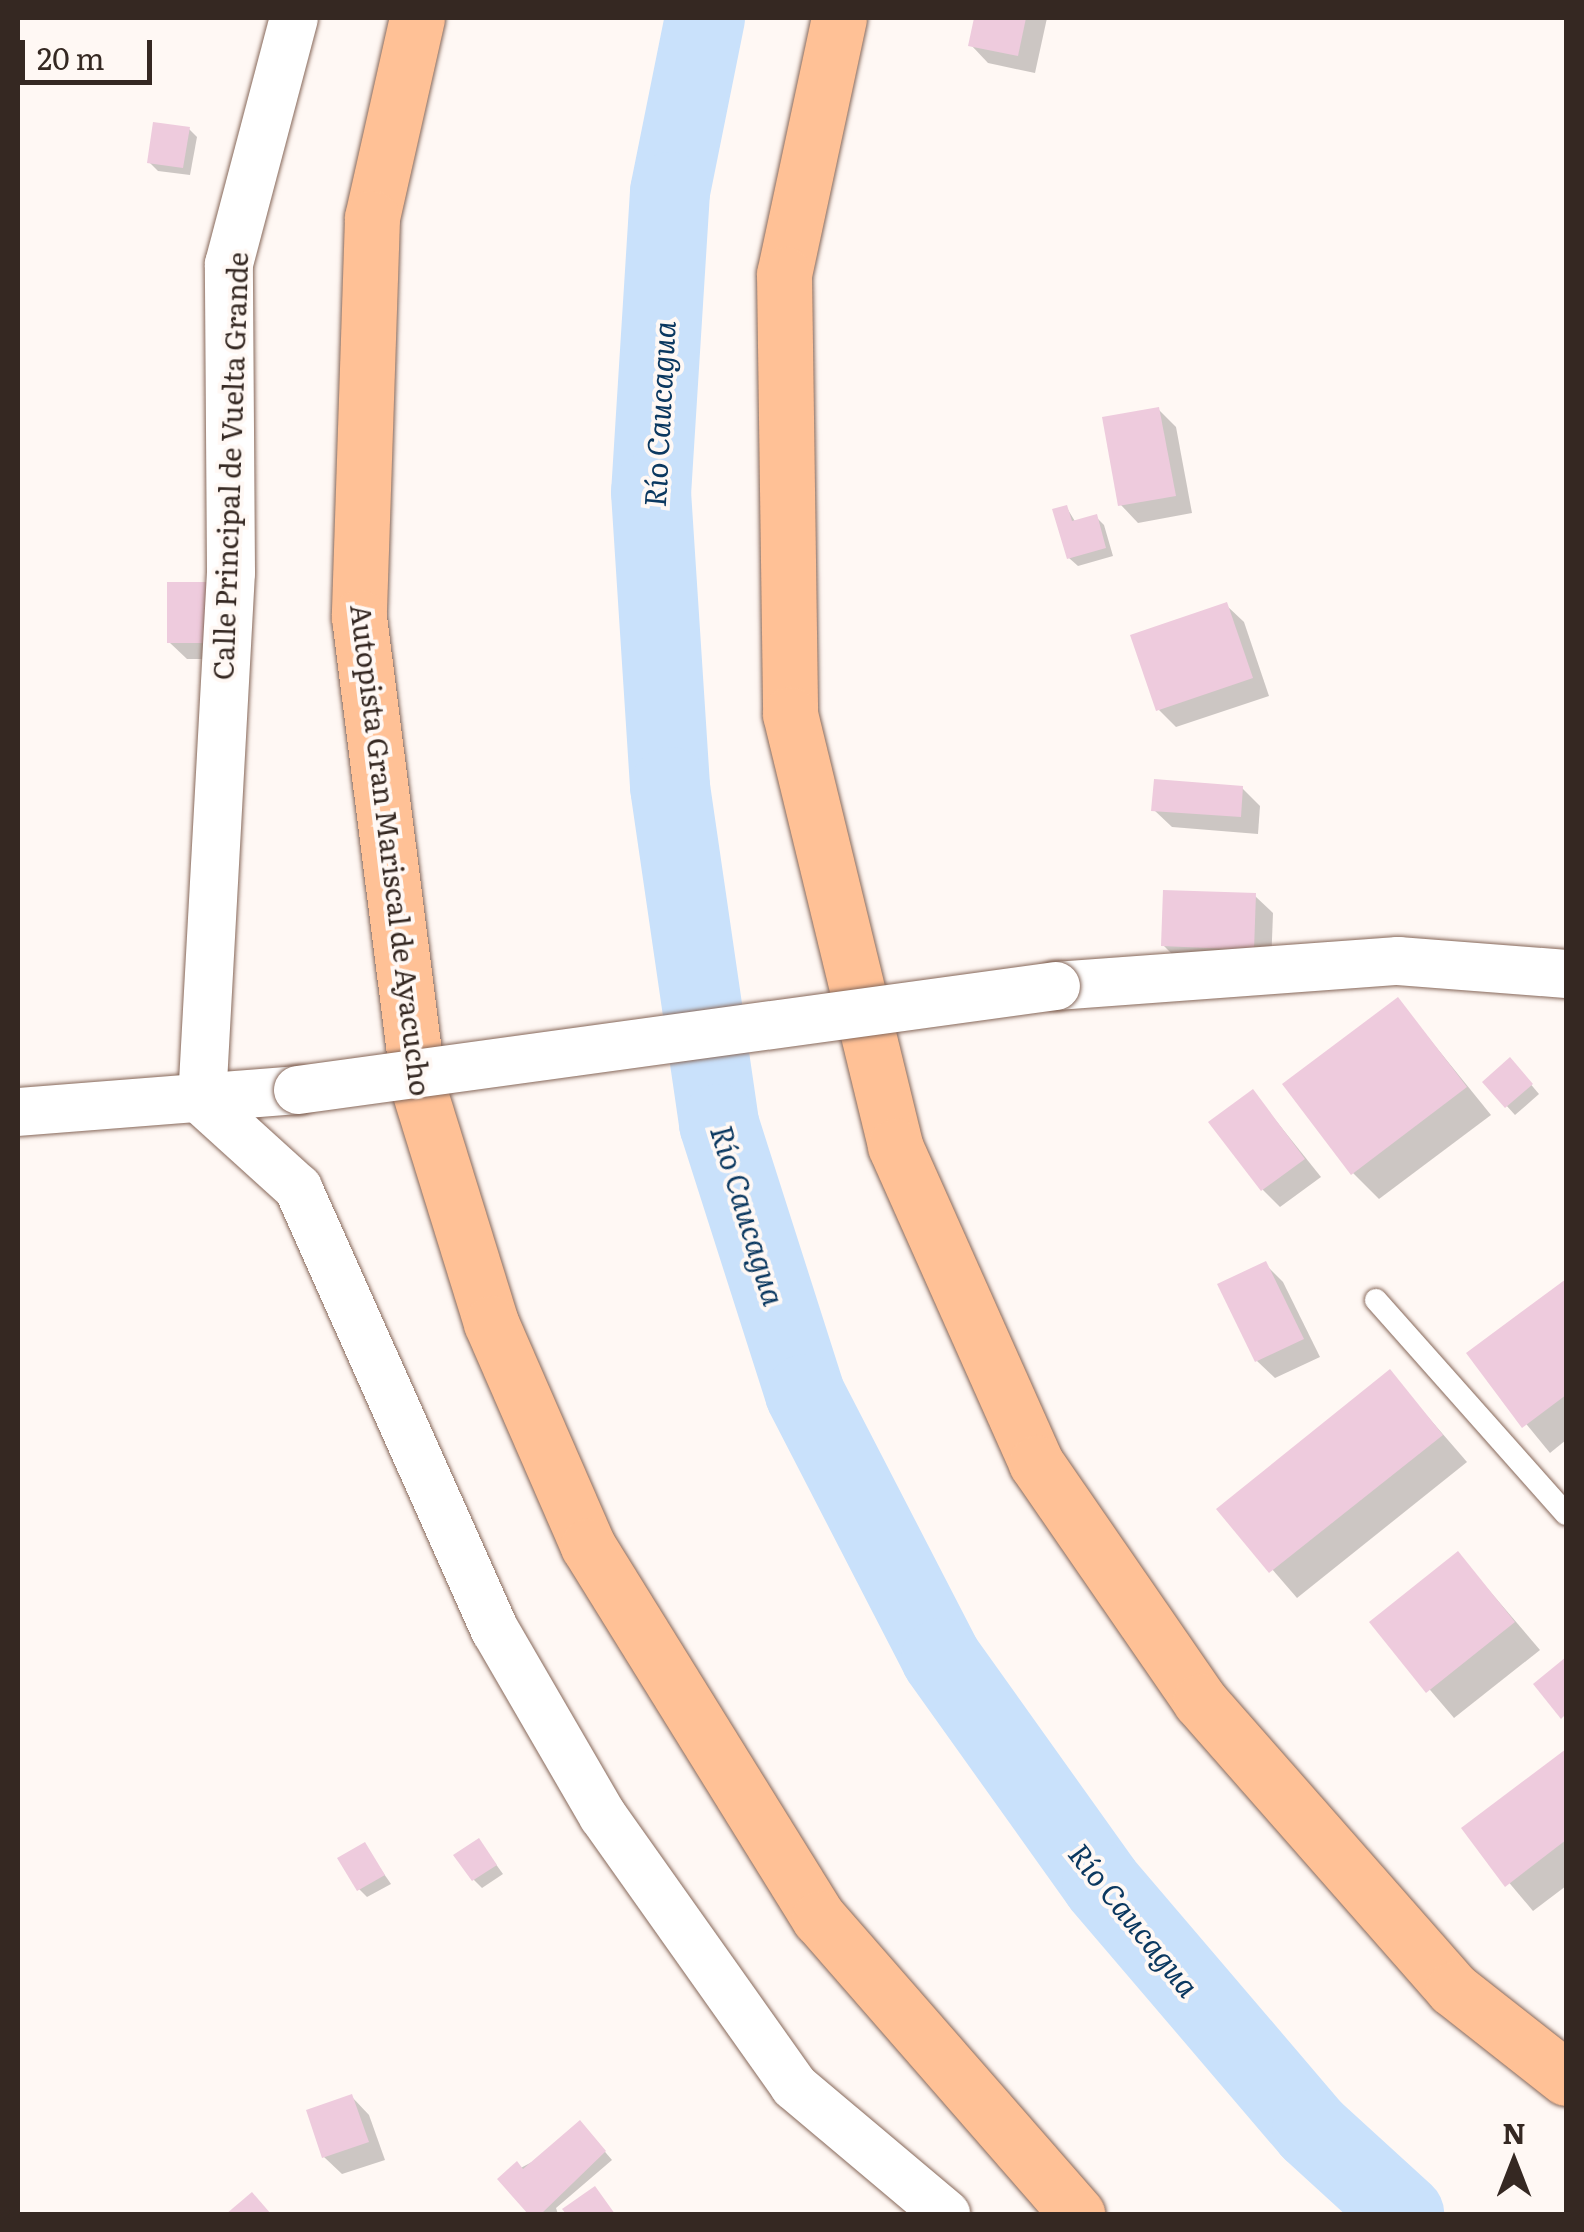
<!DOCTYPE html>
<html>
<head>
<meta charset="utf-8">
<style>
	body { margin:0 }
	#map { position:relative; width:1584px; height:2232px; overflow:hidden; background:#fff8f4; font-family:Literata,serif }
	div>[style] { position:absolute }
	.shadow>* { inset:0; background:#0003 }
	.river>* { height:80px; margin:-40px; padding:0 40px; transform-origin:40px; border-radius:40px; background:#c9e1fb }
	.building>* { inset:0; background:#eecbdd }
	.roads { filter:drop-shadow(0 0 2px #87685a) drop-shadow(0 0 2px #87685a) }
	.lane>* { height:22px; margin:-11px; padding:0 11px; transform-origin:11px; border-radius:11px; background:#fff }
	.street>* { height:48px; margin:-24px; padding:0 24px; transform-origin:24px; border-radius:24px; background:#fff }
	.highway>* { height:55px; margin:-27.5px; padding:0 27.5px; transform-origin:27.5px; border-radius:27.5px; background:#ffc196 }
	.bridges { filter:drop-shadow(0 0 2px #87685a) drop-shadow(0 0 2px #87685a) }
	.street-bridge>* { height:48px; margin:-24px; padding:0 24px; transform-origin:24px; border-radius:24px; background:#fff }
	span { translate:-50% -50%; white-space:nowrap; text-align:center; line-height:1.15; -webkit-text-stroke:8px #fff8f4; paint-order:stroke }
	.street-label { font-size:28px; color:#352822 }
	.water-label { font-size:30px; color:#0b3860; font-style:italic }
	.frame { position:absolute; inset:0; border:20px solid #352822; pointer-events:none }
	.north { position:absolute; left:1464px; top:2112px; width:100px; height:100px; -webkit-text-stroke:8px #fff8f4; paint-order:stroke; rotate:0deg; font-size:28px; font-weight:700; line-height:40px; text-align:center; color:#352822 }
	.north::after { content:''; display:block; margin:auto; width:35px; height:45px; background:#352822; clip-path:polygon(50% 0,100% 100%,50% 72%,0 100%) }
	.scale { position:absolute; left:20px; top:40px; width:132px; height:45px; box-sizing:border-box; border:5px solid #352822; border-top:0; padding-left:12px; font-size:30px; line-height:35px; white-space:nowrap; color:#352822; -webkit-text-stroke:8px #fff8f4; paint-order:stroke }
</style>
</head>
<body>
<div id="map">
	<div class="shadow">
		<i style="clip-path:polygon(977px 18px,1047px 18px,1035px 73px,988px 63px,971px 45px)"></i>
		<i style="clip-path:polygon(189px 129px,197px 137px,190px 175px,158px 171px,149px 162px)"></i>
		<i style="clip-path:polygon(1158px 409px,1176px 427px,1192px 513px,1138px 523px,1121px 505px)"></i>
		<i style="clip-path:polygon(1067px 508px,1076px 523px,1096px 517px,1104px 525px,1113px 556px,1078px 566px,1069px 558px)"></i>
		<i style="clip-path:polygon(169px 584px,235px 659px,187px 659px,169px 642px)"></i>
		<i style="clip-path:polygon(1226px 605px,1244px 622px,1269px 696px,1176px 727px,1159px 710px)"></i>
		<i style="clip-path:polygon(1242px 788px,1260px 806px,1258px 834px,1172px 827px,1154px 810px)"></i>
		<i style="clip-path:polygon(1255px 896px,1273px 913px,1271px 966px,1181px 963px,1163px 945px)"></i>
		<i style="clip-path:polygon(1398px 1000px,1491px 1115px,1379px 1199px,1353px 1173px)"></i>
		<i style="clip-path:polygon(1517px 1068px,1539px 1094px,1515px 1115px,1485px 1082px)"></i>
		<i style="clip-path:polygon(1253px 1092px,1321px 1177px,1280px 1207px,1263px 1190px)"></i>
		<i style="clip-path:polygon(1265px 1264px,1283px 1282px,1320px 1357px,1275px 1378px,1257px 1361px)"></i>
		<i style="clip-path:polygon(1566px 1282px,1566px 1440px,1550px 1453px,1469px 1354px)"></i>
		<i style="clip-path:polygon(1390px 1373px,1467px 1462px,1297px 1598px,1220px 1509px)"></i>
		<i style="clip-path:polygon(1458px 1554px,1540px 1650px,1454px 1718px,1372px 1622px)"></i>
		<i style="clip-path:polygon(1566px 1752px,1566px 1886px,1533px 1911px,1464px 1829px)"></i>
		<i style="clip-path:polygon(479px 1841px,503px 1874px,482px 1888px,474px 1880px)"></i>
		<i style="clip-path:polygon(364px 1845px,391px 1884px,367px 1897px,359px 1889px)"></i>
		<i style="clip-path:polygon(352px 2097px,369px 2115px,385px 2160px,342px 2174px,324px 2157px)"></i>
		<i style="clip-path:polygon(588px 2132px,612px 2160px,556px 2208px,558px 2214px,531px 2214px,500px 2179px)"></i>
	</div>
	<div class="river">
		<i style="left:705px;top:18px;width:177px;rotate:101.4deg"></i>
		<i style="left:670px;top:192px;width:301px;rotate:93.6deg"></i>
		<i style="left:651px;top:492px;width:296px;rotate:86.3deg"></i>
		<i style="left:670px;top:787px;width:341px;rotate:81.7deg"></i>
		<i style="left:719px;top:1124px;width:283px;rotate:72.3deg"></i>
		<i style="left:805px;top:1394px;width:297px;rotate:62.7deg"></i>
		<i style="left:941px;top:1658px;width:277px;rotate:54.5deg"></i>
		<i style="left:1102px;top:1884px;width:323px;rotate:49.5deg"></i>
		<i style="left:1312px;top:2130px;width:125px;rotate:42.4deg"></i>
	</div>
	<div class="building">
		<i style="clip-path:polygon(974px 18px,1026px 18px,1018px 56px,968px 46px)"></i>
		<i style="clip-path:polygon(153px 122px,190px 127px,183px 168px,147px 163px)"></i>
		<i style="clip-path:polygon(1159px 407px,1176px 496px,1118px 506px,1102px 417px)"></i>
		<i style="clip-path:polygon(1067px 505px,1072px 521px,1097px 514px,1106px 548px,1067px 559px,1052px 509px)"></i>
		<i style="clip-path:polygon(167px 582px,218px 582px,219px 643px,167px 643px)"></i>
		<i style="clip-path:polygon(1227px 602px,1253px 678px,1156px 711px,1130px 635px)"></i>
		<i style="clip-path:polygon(1154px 779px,1243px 786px,1241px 817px,1151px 811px)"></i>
		<i style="clip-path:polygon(1163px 890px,1256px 893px,1254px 950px,1161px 946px)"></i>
		<i style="clip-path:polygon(1398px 997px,1467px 1087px,1351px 1175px,1282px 1084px)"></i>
		<i style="clip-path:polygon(1510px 1057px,1533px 1084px,1505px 1108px,1482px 1082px)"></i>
		<i style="clip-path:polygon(1253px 1089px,1305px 1159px,1261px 1191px,1208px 1122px)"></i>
		<i style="clip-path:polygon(1266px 1261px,1304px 1339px,1255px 1362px,1217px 1284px)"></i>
		<i style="clip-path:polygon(1566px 1279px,1566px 1395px,1522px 1428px,1466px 1353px)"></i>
		<i style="clip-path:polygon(1390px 1369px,1443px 1435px,1269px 1573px,1216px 1509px)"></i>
		<i style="clip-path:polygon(1458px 1551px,1515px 1622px,1426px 1693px,1369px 1622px)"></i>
		<i style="clip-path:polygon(1566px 1657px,1566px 1714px,1561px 1719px,1533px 1684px)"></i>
		<i style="clip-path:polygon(1566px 1749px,1566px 1840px,1505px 1887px,1461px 1828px)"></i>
		<i style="clip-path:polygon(479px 1838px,497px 1865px,472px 1881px,453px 1855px)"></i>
		<i style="clip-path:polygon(365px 1842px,385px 1875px,357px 1891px,337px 1858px)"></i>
		<i style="clip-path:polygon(352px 2094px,369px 2142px,322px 2158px,306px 2110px)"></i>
		<i style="clip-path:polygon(580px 2120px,606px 2151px,541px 2214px,528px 2214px,497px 2179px,517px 2161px,523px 2169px)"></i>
		<i style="clip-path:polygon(595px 2186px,615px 2214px,566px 2214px,562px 2209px)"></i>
		<i style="clip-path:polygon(252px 2192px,271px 2214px,226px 2214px)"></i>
	</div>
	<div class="roads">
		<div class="lane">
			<i style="left:1376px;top:1300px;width:286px;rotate:48.4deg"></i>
		</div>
		<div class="street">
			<i style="left:1056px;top:986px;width:343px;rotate:-4.2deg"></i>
			<i style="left:1398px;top:961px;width:169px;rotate:4.4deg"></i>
			<i style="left:202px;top:1101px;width:130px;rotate:42.2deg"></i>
			<i style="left:298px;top:1188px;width:484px;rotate:66deg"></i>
			<i style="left:495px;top:1630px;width:215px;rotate:59.9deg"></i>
			<i style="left:603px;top:1816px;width:331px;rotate:54.7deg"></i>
			<i style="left:794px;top:2086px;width:199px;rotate:40.1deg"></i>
			<i style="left:202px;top:1101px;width:529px;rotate:-86.86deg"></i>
			<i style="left:231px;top:573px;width:309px;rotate:-90.4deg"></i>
			<i style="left:229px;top:264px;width:254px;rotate:-75.2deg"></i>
			<i style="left:18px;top:1112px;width:281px;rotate:-4.5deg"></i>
		</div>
		<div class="highway">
			<i style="left:417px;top:18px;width:205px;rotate:102.7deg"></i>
			<i style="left:372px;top:218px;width:399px;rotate:91.9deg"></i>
			<i style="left:359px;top:617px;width:474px;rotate:82.8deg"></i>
			<i style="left:418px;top:1087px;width:247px;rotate:72.8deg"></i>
			<i style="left:491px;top:1323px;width:243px;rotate:66.5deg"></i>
			<i style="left:588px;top:1546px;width:438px;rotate:58.2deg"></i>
			<i style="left:819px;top:1918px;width:393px;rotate:48.9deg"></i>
			<i style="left:839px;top:18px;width:262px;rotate:102.1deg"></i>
			<i style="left:784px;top:274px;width:440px;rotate:89.2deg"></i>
			<i style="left:790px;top:714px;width:445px;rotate:76.3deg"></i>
			<i style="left:895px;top:1146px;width:347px;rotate:66deg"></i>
			<i style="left:1036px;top:1463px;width:289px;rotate:55.4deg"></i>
			<i style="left:1200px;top:1701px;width:383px;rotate:48.7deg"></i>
			<i style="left:1453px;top:1989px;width:144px;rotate:38.2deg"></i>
		</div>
	</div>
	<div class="bridges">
		<div class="street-bridge">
			<i style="left:298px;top:1090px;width:765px;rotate:-7.81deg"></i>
		</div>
	</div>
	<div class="street-label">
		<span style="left:229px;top:466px;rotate:-88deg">Calle Principal de Vuelta Grande</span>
		<span style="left:392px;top:850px;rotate:83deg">Autopista Gran Mariscal de Ayacucho</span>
	</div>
	<div class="water-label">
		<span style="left:658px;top:414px;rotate:-87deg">Río Caucagua</span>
		<span style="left:749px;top:1215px;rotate:73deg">Río Caucagua</span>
		<span style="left:1135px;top:1919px;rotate:51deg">Río Caucagua</span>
	</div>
	<div class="frame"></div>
	<div class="north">N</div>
	<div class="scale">20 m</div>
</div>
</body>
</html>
